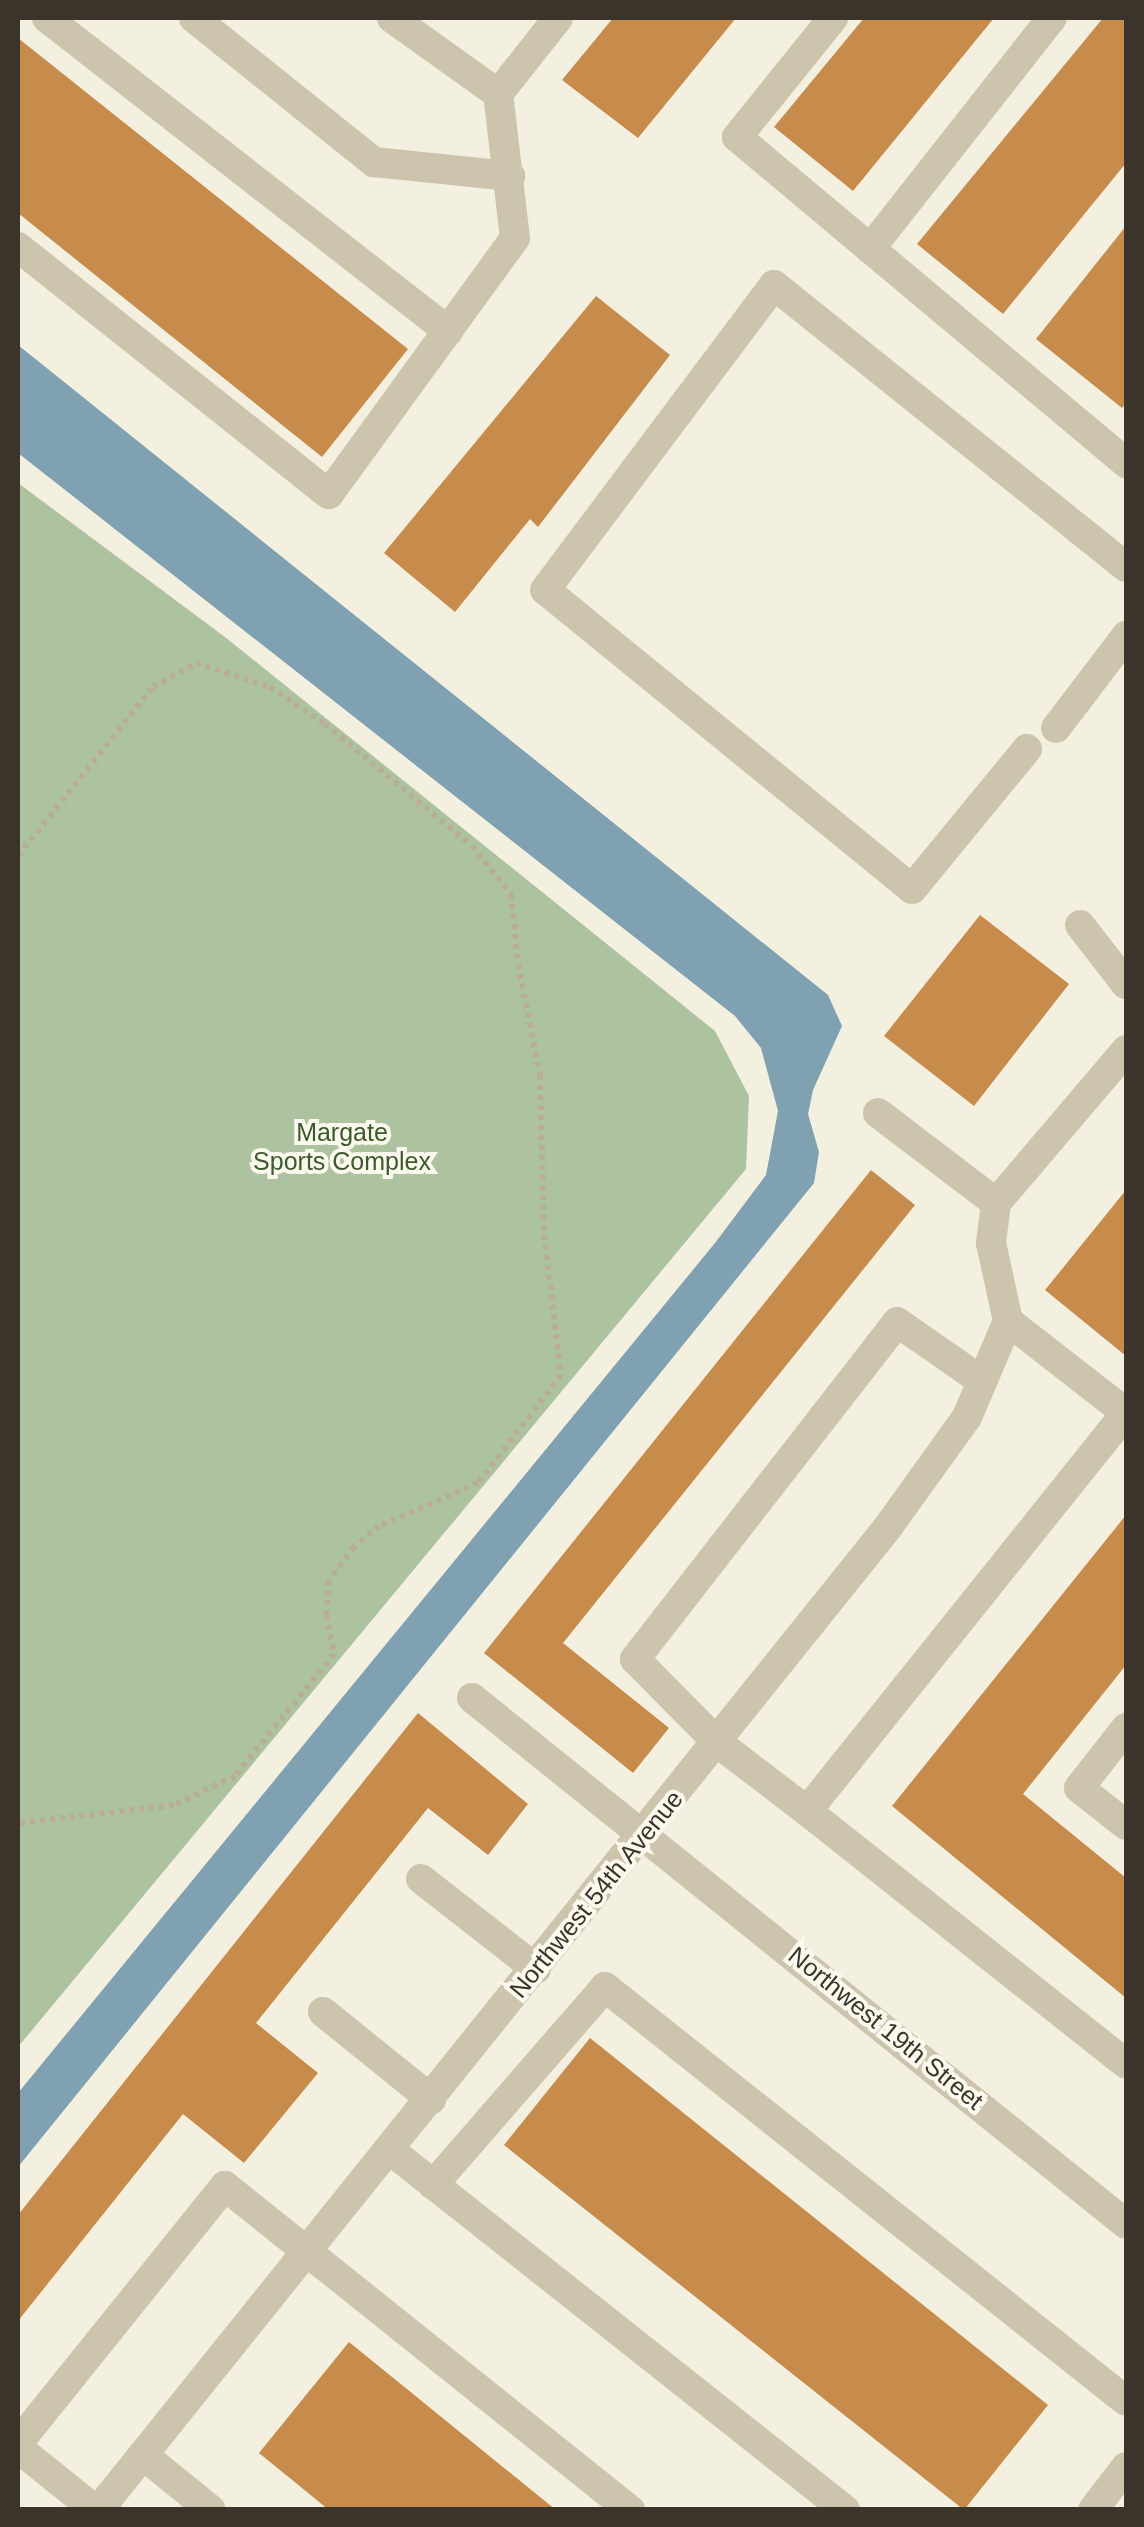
<!DOCTYPE html>
<html>
<head>
<meta charset="utf-8">
<style>
	body { margin:0 }
	#map { position:relative; width:1144px; height:2527px; overflow:hidden; background:#f4f0e0; font-family:Arial,sans-serif }
	div>[style] { position:absolute }
	.green>* { inset:0; background:#adc3a0 }
	.water>* { inset:0; background:#7fa1b1 }
	.building>* { inset:0; background:#c78c4b }
	.path>* { height:6px; margin-top:-3px; transform-origin:0; background:repeating-linear-gradient(90deg,#b8ae96 0 5px,transparent 0 10px) }
	.minor>* { height:30px; margin:-15px; padding:0 15px; transform-origin:15px; border-radius:15px; background:#ccc4ac }
	span { translate:-50% -50%; white-space:nowrap; text-align:center; line-height:1.15; -webkit-text-stroke:8px #fbf8ed; paint-order:stroke }
	.park-label { font-size:25px; color:#3d592e }
	.street-label { font-size:25px; color:#3a342b }
	.frame { position:absolute; inset:0; border:20px solid #3a342b; pointer-events:none }
</style>
</head>
<body>
<div id="map">
	<div class="green">
		<i style="clip-path:polygon(18px 483px,225px 637px,715px 1031px,749px 1096px,746px 1169px,18px 2047px)"></i>
	</div>
	<div class="water">
		<i style="clip-path:polygon(18px 345px,828px 995px,842px 1026px,813px 1090px,808px 1114px,819px 1152px,814px 1183px,18px 2167px,18px 2093px,715px 1243px,766px 1175px,778px 1111px,761px 1048px,735px 1016px,18px 453px)"></i>
	</div>
	<div class="building">
		<i style="clip-path:polygon(613px 18px,736px 18px,638px 138px,562px 80px)"></i>
		<i style="clip-path:polygon(864px 18px,994px 18px,853px 191px,774px 127px)"></i>
		<i style="clip-path:polygon(1103px 18px,1126px 18px,1126px 163px,1003px 314px,917px 244px)"></i>
		<i style="clip-path:polygon(18px 38px,408px 349px,322px 457px,18px 213px)"></i>
		<i style="clip-path:polygon(1126px 226px,1126px 403px,1122px 408px,1036px 339px)"></i>
		<i style="clip-path:polygon(596px 296px,670px 355px,538px 527px,530px 519px,455px 612px,384px 553px)"></i>
		<i style="clip-path:polygon(980px 915px,1069px 984px,974px 1106px,884px 1036px)"></i>
		<i style="clip-path:polygon(871px 1170px,915px 1205px,563px 1643px,669px 1728px,633px 1773px,484px 1653px)"></i>
		<i style="clip-path:polygon(1126px 1190px,1126px 1356px,1045px 1290px)"></i>
		<i style="clip-path:polygon(1126px 1515px,1126px 1665px,1023px 1794px,1126px 1878px,1126px 1998px,892px 1806px)"></i>
		<i style="clip-path:polygon(418px 1713px,528px 1804px,488px 1855px,428px 1808px,256px 2023px,318px 2073px,244px 2163px,183px 2114px,18px 2321px,18px 2215px)"></i>
		<i style="clip-path:polygon(590px 2038px,1048px 2405px,964px 2510px,504px 2145px)"></i>
		<i style="clip-path:polygon(349px 2342px,556px 2510px,329px 2510px,259px 2453px)"></i>
	</div>
	<div class="path">
		<i style="left:18px;top:856px;width:216px;rotate:-51.4deg"></i>
		<i style="left:153px;top:687px;width:49px;rotate:-29.2deg"></i>
		<i style="left:196px;top:663px;width:78px;rotate:18deg"></i>
		<i style="left:270px;top:687px;width:66px;rotate:33.9deg"></i>
		<i style="left:325px;top:724px;width:191px;rotate:39.7deg"></i>
		<i style="left:472px;top:846px;width:62px;rotate:50.9deg"></i>
		<i style="left:511px;top:894px;width:70px;rotate:84.3deg"></i>
		<i style="left:518px;top:964px;width:113px;rotate:78.8deg"></i>
		<i style="left:540px;top:1075px;width:160px;rotate:88.6deg"></i>
		<i style="left:544px;top:1235px;width:141px;rotate:83.1deg"></i>
		<i style="left:561px;top:1375px;width:136px;rotate:127.5deg"></i>
		<i style="left:478px;top:1483px;width:108px;rotate:156.5deg"></i>
		<i style="left:379px;top:1526px;width:33px;rotate:140deg"></i>
		<i style="left:354px;top:1547px;width:41px;rotate:127.1deg"></i>
		<i style="left:329px;top:1580px;width:35px;rotate:95deg"></i>
		<i style="left:326px;top:1615px;width:40px;rotate:78deg"></i>
		<i style="left:334px;top:1654px;width:157px;rotate:129.1deg"></i>
		<i style="left:235px;top:1776px;width:68px;rotate:154.6deg"></i>
		<i style="left:174px;top:1805px;width:157px;rotate:173.4deg"></i>
	</div>
	<div class="minor">
		<i style="left:47px;top:18px;width:509px;rotate:37.97deg"></i>
		<i style="left:194px;top:18px;width:231px;rotate:38.7deg"></i>
		<i style="left:374px;top:162px;width:137px;rotate:5.9deg"></i>
		<i style="left:392px;top:18px;width:130px;rotate:35.6deg"></i>
		<i style="left:498px;top:94px;width:97px;rotate:-51.7deg"></i>
		<i style="left:833px;top:18px;width:153px;rotate:128.9deg"></i>
		<i style="left:737px;top:137px;width:508px;rotate:39.96deg"></i>
		<i style="left:18px;top:247px;width:397px;rotate:38.5deg"></i>
		<i style="left:329px;top:494px;width:316px;rotate:-54deg"></i>
		<i style="left:515px;top:238px;width:145px;rotate:-96.7deg"></i>
		<i style="left:870px;top:249px;width:294px;rotate:-51.8deg"></i>
		<i style="left:1056px;top:728px;width:116px;rotate:-52.7deg"></i>
		<i style="left:1027px;top:749px;width:181px;rotate:129.4deg"></i>
		<i style="left:912px;top:889px;width:473px;rotate:-140.8deg"></i>
		<i style="left:545px;top:590px;width:381px;rotate:-53.1deg"></i>
		<i style="left:774px;top:285px;width:451px;rotate:38.7deg"></i>
		<i style="left:1080px;top:925px;width:75px;rotate:52.1deg"></i>
		<i style="left:878px;top:1113px;width:148px;rotate:37.3deg"></i>
		<i style="left:996px;top:1203px;width:201px;rotate:-49.6deg"></i>
		<i style="left:1008px;top:1321px;width:150px;rotate:37.9deg"></i>
		<i style="left:1126px;top:1413px;width:510px;rotate:128.71deg"></i>
		<i style="left:807px;top:1811px;width:407px;rotate:38.4deg"></i>
		<i style="left:472px;top:1698px;width:839px;rotate:38.81deg"></i>
		<i style="left:1126px;top:1728px;width:76px;rotate:128.1deg"></i>
		<i style="left:1079px;top:1788px;width:60px;rotate:38.2deg"></i>
		<i style="left:807px;top:1811px;width:112px;rotate:-142.6deg"></i>
		<i style="left:718px;top:1743px;width:118px;rotate:-134.7deg"></i>
		<i style="left:635px;top:1659px;width:427px;rotate:-52.1deg"></i>
		<i style="left:897px;top:1322px;width:103px;rotate:34.8deg"></i>
		<i style="left:421px;top:1879px;width:146px;rotate:38deg"></i>
		<i style="left:323px;top:2012px;width:139px;rotate:38.9deg"></i>
		<i style="left:390px;top:2150px;width:580px;rotate:38.35deg"></i>
		<i style="left:433px;top:2185px;width:262px;rotate:-49deg"></i>
		<i style="left:605px;top:1987px;width:665px;rotate:38.47deg"></i>
		<i style="left:18px;top:2443px;width:330px;rotate:-51.2deg"></i>
		<i style="left:225px;top:2186px;width:519px;rotate:38.66deg"></i>
		<i style="left:18px;top:2448px;width:99px;rotate:38.8deg"></i>
		<i style="left:143px;top:2455px;width:87px;rotate:39deg"></i>
		<i style="left:104px;top:2510px;width:14px;rotate:-69deg"></i>
		<i style="left:109px;top:2497px;width:1244px;rotate:-51.23deg"></i>
		<i style="left:888px;top:1527px;width:135px;rotate:-54.3deg"></i>
		<i style="left:967px;top:1417px;width:104px;rotate:-66.9deg"></i>
		<i style="left:1008px;top:1321px;width:80px;rotate:-102.3deg"></i>
		<i style="left:991px;top:1243px;width:40px;rotate:-82.9deg"></i>
		<i style="left:1093px;top:2510px;width:54px;rotate:-52.5deg"></i>
	</div>
	<div class="park-label">
		<span style="left:342px;top:1147px">Margate<br>Sports Complex</span>
	</div>
	<div class="street-label">
		<span style="left:596px;top:1894px;rotate:-51deg">Northwest 54th Avenue</span>
		<span style="left:886px;top:2028px;rotate:39deg">Northwest 19th Street</span>
	</div>
	<div class="frame"></div>
</div>
</body>
</html>
